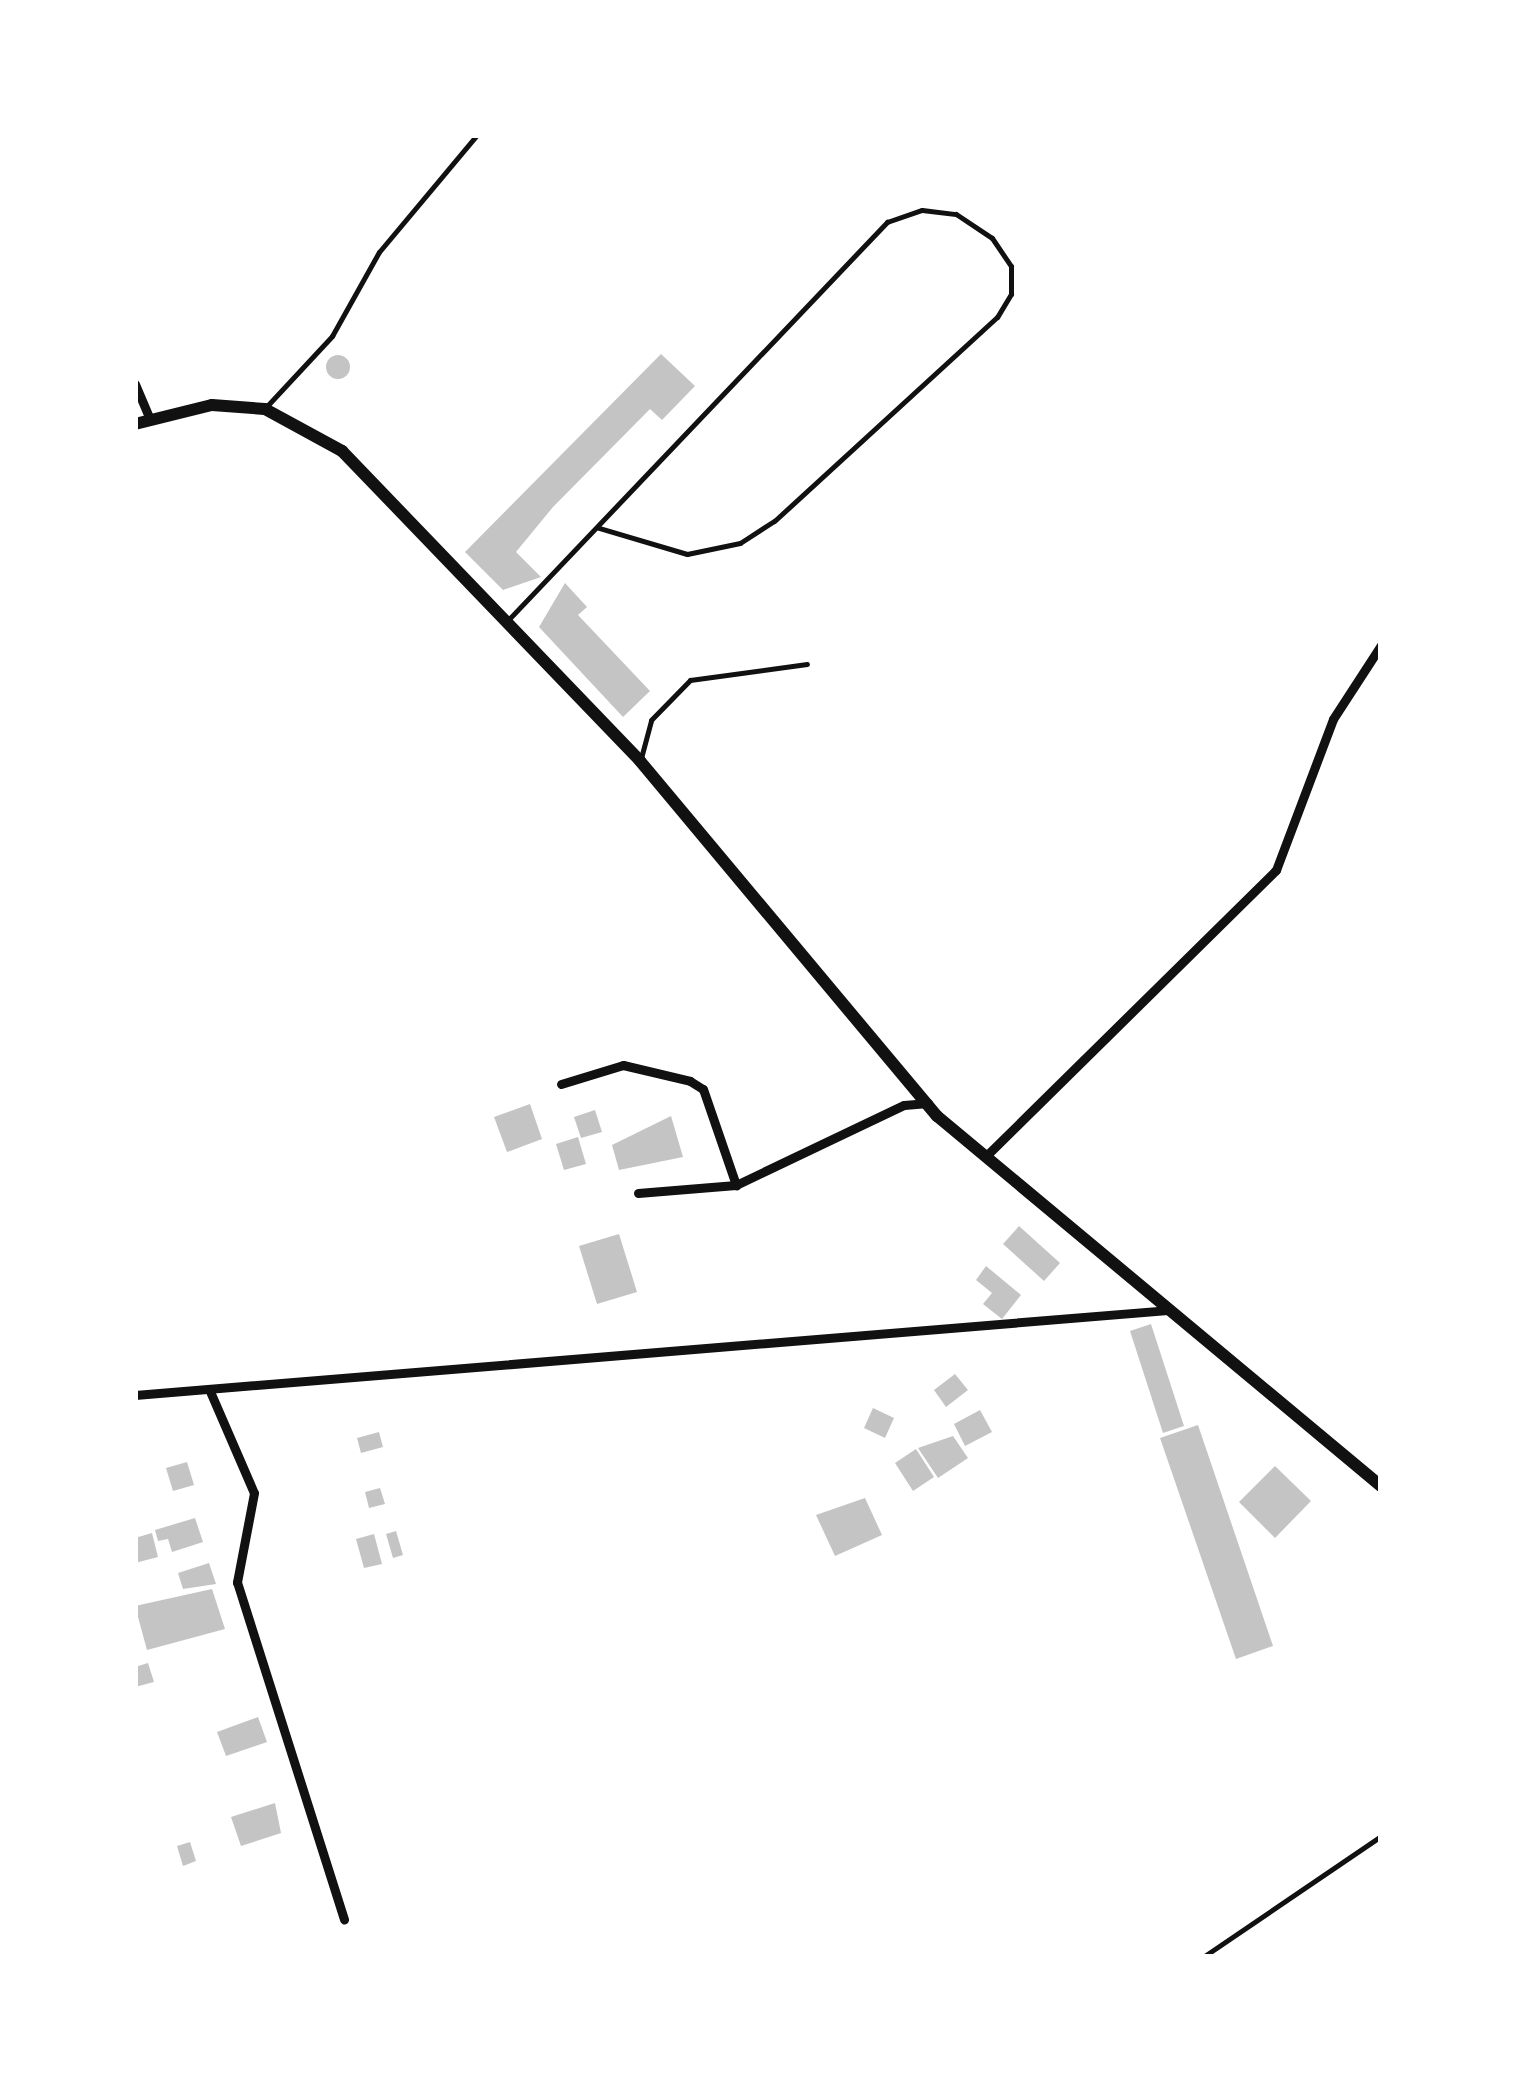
<!DOCTYPE html>
<html>
<head>
<meta charset="utf-8">
<style>
	body { margin:0 }
	#map { position:relative; width:1516px; height:2092px; overflow:hidden; background:#fff; font-family:Raleway,sans-serif }
	div>[style] { position:absolute }
	.building>* { inset:0; background:#c4c4c4 }
	.round { border-radius:50% }
	.service>* { height:5px; margin:-2.5px; padding:0 2.5px; transform-origin:2.5px; border-radius:2.5px; background:#111 }
	.minor>* { height:9px; margin:-4.5px; padding:0 4.5px; transform-origin:4.5px; border-radius:4.5px; background:#111 }
	.secondary>* { height:12px; margin:-6px; padding:0 6px; transform-origin:6px; border-radius:6px; background:#111 }
	span { translate:-50% -50%; white-space:nowrap; text-align:center; line-height:1.15; -webkit-text-stroke:8px #fff; paint-order:stroke }
	.frame { position:absolute; inset:0; border:138px solid #fff; pointer-events:none }
</style>
</head>
<body>
<div id="map">
	<div class="building">
		<i style="clip-path:polygon(661px 354px,695px 386px,662px 420px,650px 409px,553px 507px,516px 552px,541px 577px,503px 590px,465px 552px)"></i>
		<i class="round" style="left:326px;top:355px;width:24px;height:24px"></i>
		<i style="clip-path:polygon(565px 583px,587px 607px,578px 615px,650px 691px,623px 717px,539px 627px)"></i>
		<i style="clip-path:polygon(530px 1104px,542px 1139px,507px 1152px,494px 1117px)"></i>
		<i style="clip-path:polygon(595px 1110px,602px 1132px,581px 1138px,574px 1117px)"></i>
		<i style="clip-path:polygon(671px 1116px,683px 1157px,619px 1170px,612px 1145px)"></i>
		<i style="clip-path:polygon(578px 1137px,586px 1164px,564px 1170px,556px 1144px)"></i>
		<i style="clip-path:polygon(1019px 1226px,1060px 1263px,1044px 1281px,1003px 1244px)"></i>
		<i style="clip-path:polygon(619px 1234px,637px 1292px,597px 1304px,579px 1246px)"></i>
		<i style="clip-path:polygon(986px 1266px,1021px 1295px,1002px 1319px,983px 1304px,992px 1293px,976px 1280px)"></i>
		<i style="clip-path:polygon(1151px 1324px,1184px 1426px,1163px 1433px,1130px 1331px)"></i>
		<i style="clip-path:polygon(955px 1374px,968px 1390px,946px 1407px,934px 1390px)"></i>
		<i style="clip-path:polygon(873px 1408px,894px 1418px,885px 1438px,864px 1428px)"></i>
		<i style="clip-path:polygon(980px 1410px,992px 1432px,965px 1446px,954px 1424px)"></i>
		<i style="clip-path:polygon(1198px 1425px,1273px 1646px,1236px 1659px,1160px 1438px)"></i>
		<i style="clip-path:polygon(379px 1432px,383px 1447px,361px 1453px,357px 1438px)"></i>
		<i style="clip-path:polygon(953px 1436px,968px 1458px,938px 1478px,918px 1448px)"></i>
		<i style="clip-path:polygon(916px 1449px,934px 1477px,913px 1491px,895px 1463px)"></i>
		<i style="clip-path:polygon(187px 1462px,194px 1485px,173px 1491px,166px 1468px)"></i>
		<i style="clip-path:polygon(1275px 1466px,1311px 1501px,1275px 1538px,1239px 1502px)"></i>
		<i style="clip-path:polygon(380px 1488px,385px 1504px,369px 1508px,365px 1492px)"></i>
		<i style="clip-path:polygon(865px 1498px,882px 1535px,835px 1556px,816px 1515px)"></i>
		<i style="clip-path:polygon(195px 1518px,203px 1542px,172px 1552px,168px 1539px,158px 1541px,155px 1530px)"></i>
		<i style="clip-path:polygon(396px 1531px,403px 1555px,393px 1558px,386px 1534px)"></i>
		<i style="clip-path:polygon(152px 1533px,158px 1557px,135px 1563px,135px 1538px)"></i>
		<i style="clip-path:polygon(374px 1534px,382px 1564px,364px 1568px,356px 1539px)"></i>
		<i style="clip-path:polygon(209px 1563px,216px 1584px,183px 1589px,178px 1573px)"></i>
		<i style="clip-path:polygon(212px 1589px,225px 1629px,147px 1650px,135px 1606px)"></i>
		<i style="clip-path:polygon(148px 1663px,154px 1682px,135px 1687px,135px 1667px)"></i>
		<i style="clip-path:polygon(258px 1717px,267px 1742px,226px 1756px,217px 1732px)"></i>
		<i style="clip-path:polygon(275px 1803px,281px 1833px,241px 1846px,231px 1817px)"></i>
		<i style="clip-path:polygon(190px 1842px,196px 1861px,183px 1866px,177px 1846px)"></i>
	</div>
	<div class="service">
		<i style="left:267px;top:406px;width:96px;rotate:-47.1deg"></i>
		<i style="left:332px;top:336px;width:96px;rotate:-60.8deg"></i>
		<i style="left:379px;top:252px;width:153px;rotate:-50.1deg"></i>
		<i style="left:508px;top:620px;width:550px;rotate:-46.4deg"></i>
		<i style="left:887px;top:222px;width:37px;rotate:-19deg"></i>
		<i style="left:922px;top:210px;width:34px;rotate:7deg"></i>
		<i style="left:956px;top:214px;width:43px;rotate:33.7deg"></i>
		<i style="left:992px;top:238px;width:34px;rotate:56deg"></i>
		<i style="left:1011px;top:266px;width:28px;rotate:90deg"></i>
		<i style="left:1011px;top:294px;width:27px;rotate:121deg"></i>
		<i style="left:997px;top:317px;width:302px;rotate:137.5deg"></i>
		<i style="left:774px;top:521px;width:40px;rotate:147.1deg"></i>
		<i style="left:740px;top:543px;width:54px;rotate:168.3deg"></i>
		<i style="left:687px;top:554px;width:92px;rotate:-163.5deg"></i>
		<i style="left:641px;top:758px;width:39px;rotate:-75deg"></i>
		<i style="left:651px;top:720px;width:56px;rotate:-45.7deg"></i>
		<i style="left:690px;top:680px;width:118px;rotate:-7.8deg"></i>
		<i style="left:1203px;top:1957px;width:215px;rotate:-34.2deg"></i>
	</div>
	<div class="minor">
		<i style="left:135px;top:384px;width:38px;rotate:67deg"></i>
		<i style="left:561px;top:1084px;width:65px;rotate:-17deg"></i>
		<i style="left:623px;top:1065px;width:69px;rotate:13.4deg"></i>
		<i style="left:690px;top:1081px;width:15px;rotate:32deg"></i>
		<i style="left:703px;top:1089px;width:102px;rotate:71deg"></i>
		<i style="left:736px;top:1185px;width:186px;rotate:-25.5deg"></i>
		<i style="left:904px;top:1105px;width:24px;rotate:-5deg"></i>
		<i style="left:985px;top:1157px;width:409px;rotate:-44.6deg"></i>
		<i style="left:1276px;top:870px;width:161px;rotate:-69.3deg"></i>
		<i style="left:1333px;top:719px;width:88px;rotate:-57deg"></i>
		<i style="left:638px;top:1193px;width:98px;rotate:-4.7deg"></i>
		<i style="left:209px;top:1389px;width:113px;rotate:66.6deg"></i>
		<i style="left:254px;top:1493px;width:91px;rotate:100.8deg"></i>
		<i style="left:237px;top:1582px;width:354px;rotate:72.4deg"></i>
		<i style="left:135px;top:1395px;width:1036px;rotate:-4.7deg"></i>
	</div>
	<div class="secondary">
		<i style="left:135px;top:424px;width:79px;rotate:-13.9deg"></i>
		<i style="left:212px;top:405px;width:53px;rotate:4.3deg"></i>
		<i style="left:265px;top:409px;width:88px;rotate:28.6deg"></i>
		<i style="left:342px;top:451px;width:430px;rotate:46.1deg"></i>
		<i style="left:640px;top:761px;width:463px;rotate:50.1deg"></i>
		<i style="left:937px;top:1116px;width:578px;rotate:39.81deg"></i>
	</div>
	<div class="frame"></div>
</div>
</body>
</html>
